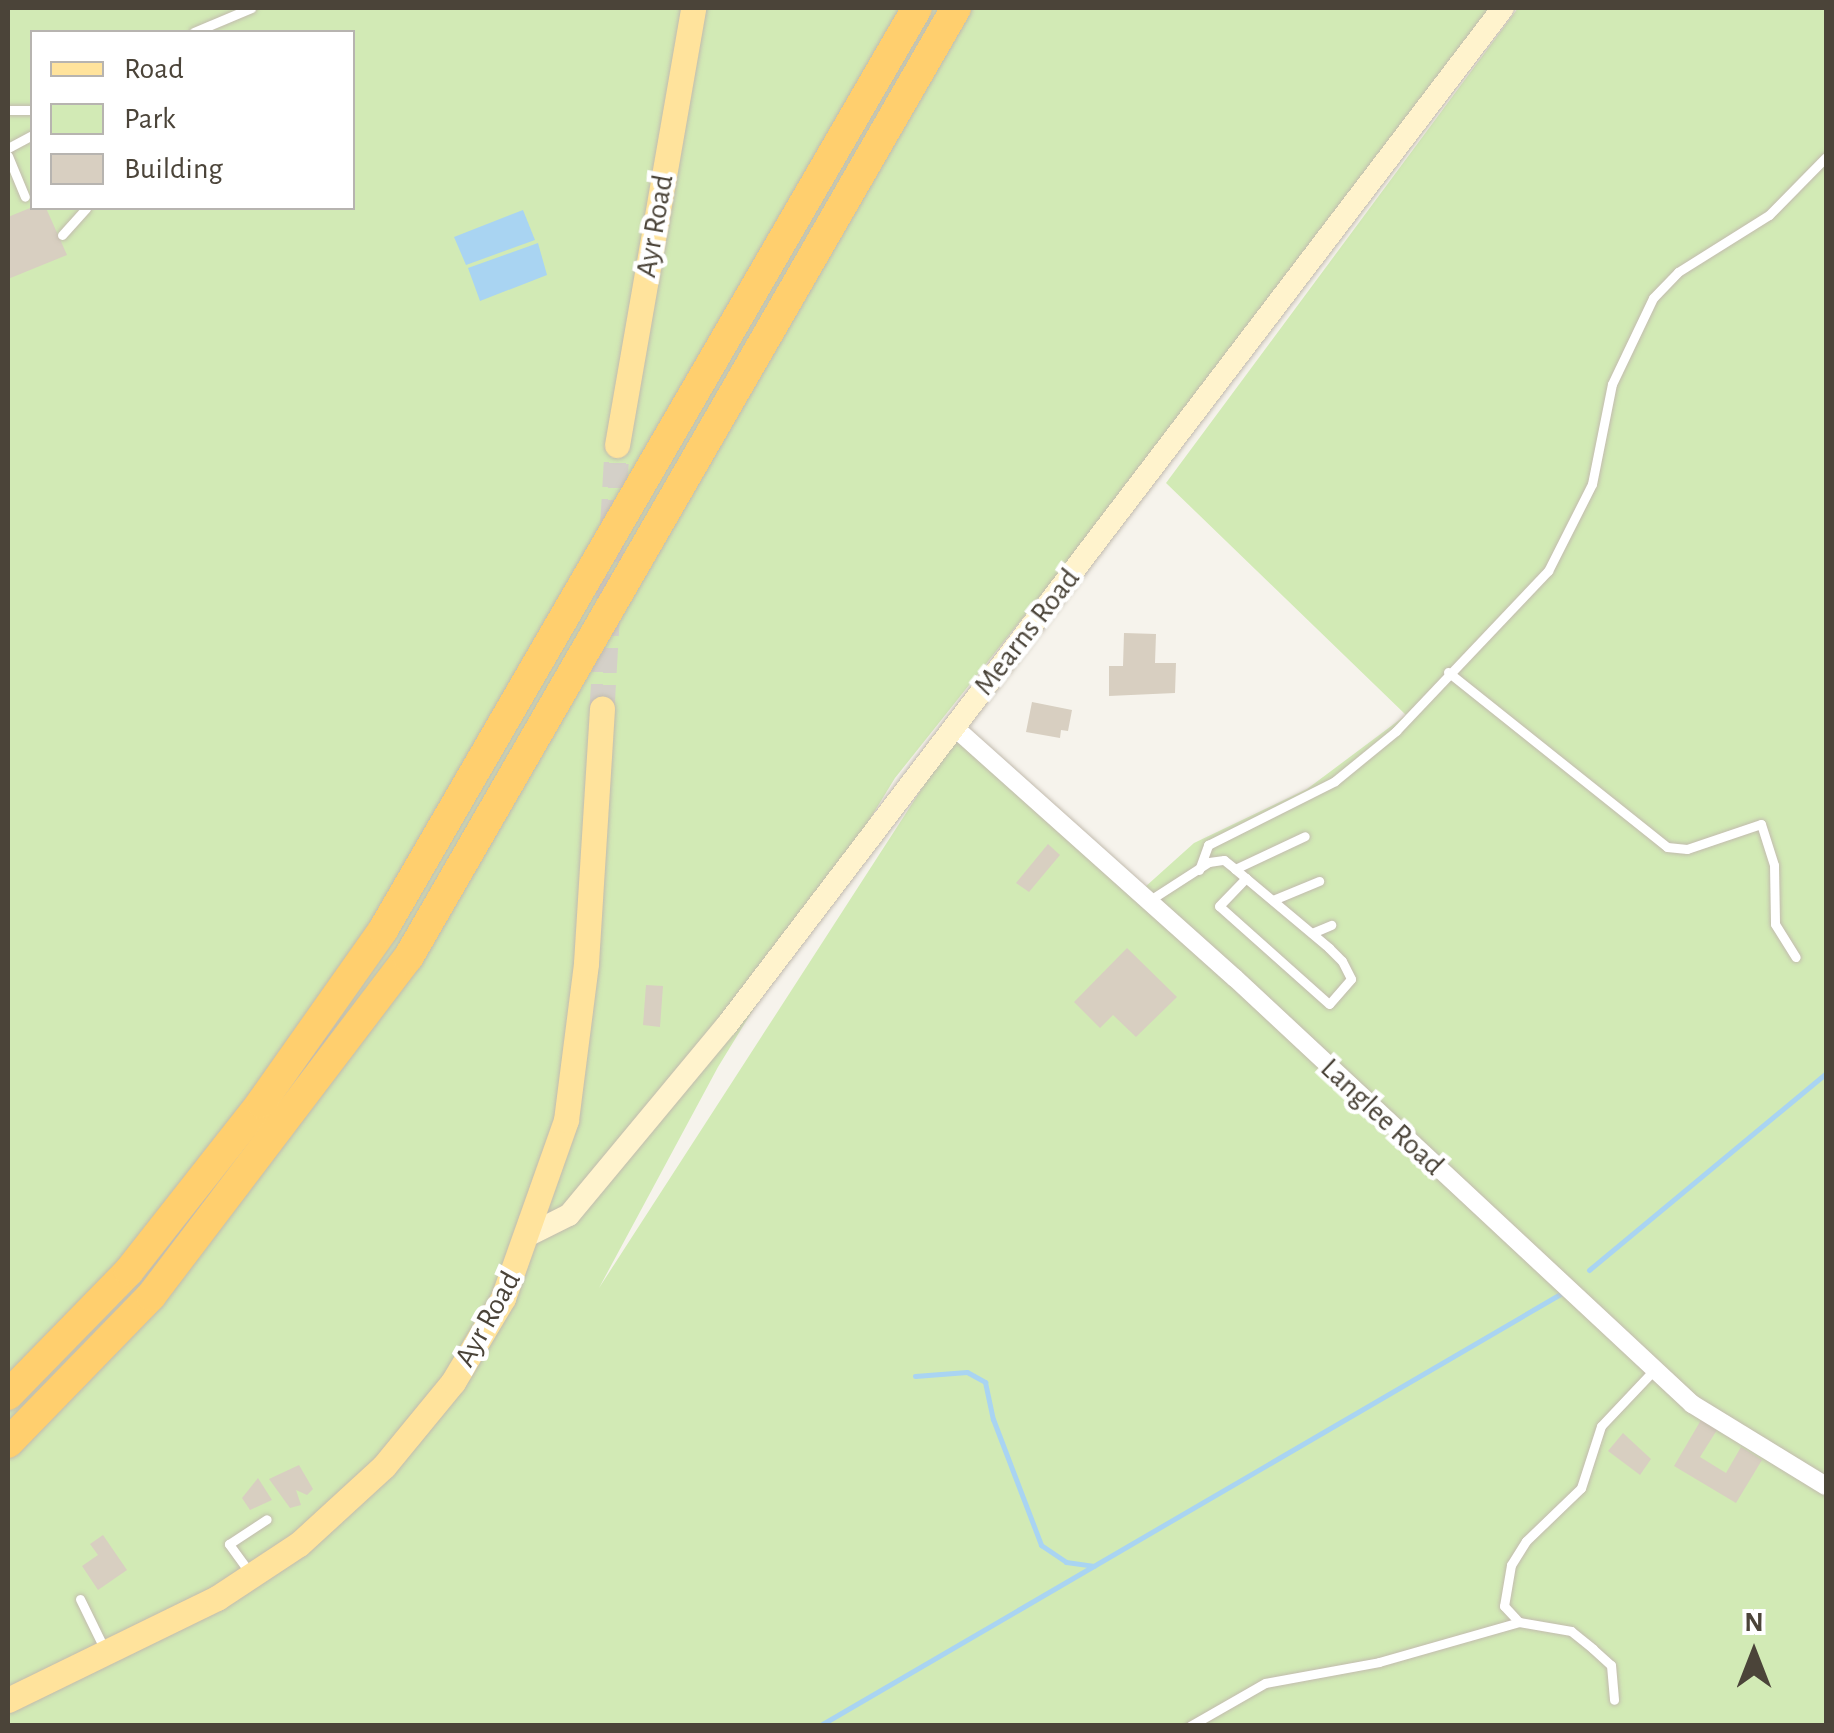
<!DOCTYPE html>
<html>
<head>
<meta charset="utf-8">
<style>
	body { margin:0 }
	#map { position:relative; width:1834px; height:1733px; overflow:hidden; background:#f6f3ec; font-family:"Alegreya Sans",sans-serif }
	div>[style] { position:absolute }
	.green>* { inset:0; background:#d2eab5 }
	.water>* { inset:0; background:#a9d4f2 }
	.stream>* { height:5px; margin:-2.5px; padding:0 2.5px; transform-origin:2.5px; border-radius:2.5px; background:#a9d4f2 }
	.building>* { inset:0; background:#d8cfc1 }
	.primary-tunnel>* { height:25px; margin-top:-12.5px; transform-origin:0; background:repeating-linear-gradient(90deg,#d4d0c8 0 25px,transparent 0 37px) }
	.roads { filter:drop-shadow(0 0 2px #c2bbae) drop-shadow(0 0 2px #c2bbae) }
	.lane>* { height:9px; margin:-4.5px; padding:0 4.5px; transform-origin:4.5px; border-radius:4.5px; background:#fff }
	.street>* { height:18px; margin:-9px; padding:0 9px; transform-origin:9px; border-radius:9px; background:#fff }
	.secondary>* { height:22px; margin:-11px; padding:0 11px; transform-origin:11px; border-radius:11px; background:#fff3cd }
	.primary>* { height:25px; margin:-12.5px; padding:0 12.5px; transform-origin:12.5px; border-radius:12.5px; background:#ffe39c }
	.highway>* { height:30px; margin:-15px; padding:0 15px; transform-origin:15px; border-radius:15px; background:#ffcf6e }
	span { translate:-50% -50%; white-space:nowrap; text-align:center; line-height:1.15; -webkit-text-stroke:9px #fff; paint-order:stroke }
	.street-label { font-size:30px; color:#4b4439 }
	.frame { position:absolute; inset:0; border:10px solid #4b4439; pointer-events:none }
	.legend { position:absolute; left:30px; top:30px; width:325px; height:180px; box-sizing:border-box; background:#fff; border:2px solid #b7b4b0; margin:0; padding:12px 18px; list-style:none; font-size:30px; color:#4b4439 }
	.legend li { display:flex; align-items:center; gap:20px; height:50px }
	.legend b { width:50px; border:2px solid #b7b4b0 }
	.north { position:absolute; left:1704px; top:1603px; width:100px; height:100px; -webkit-text-stroke:8px #fff; paint-order:stroke; rotate:0deg; font-size:28px; font-weight:700; line-height:40px; text-align:center; color:#4b4439 }
	.north::after { content:''; display:block; margin:auto; width:35px; height:45px; background:#4b4439; clip-path:polygon(50% 0,100% 100%,50% 72%,0 100%) }
</style>
</head>
<body>
<div id="map">
	<div class="green">
		<i style="clip-path:polygon(evenodd,8px 8px,1491px 8px,1120px 496px,895px 778px,718px 1067px,599px 1288px,961px 728px,1145px 887px,1194px 843px,1307px 789px,1406px 715px,1166px 483px,1518px 8px,1826px 8px,1826px 1725px,8px 1726px,8px 8px,32px 32px,352px 32px,352px 208px,32px 208px,32px 32px)"></i>
	</div>
	<div class="water">
		<i style="clip-path:polygon(523px 210px,535px 240px,466px 265px,454px 237px)"></i>
		<i style="clip-path:polygon(538px 243px,547px 275px,480px 301px,468px 268px)"></i>
	</div>
	<div class="stream">
		<i style="left:1589px;top:1270px;width:308px;rotate:-39.7deg"></i>
		<i style="left:915px;top:1376px;width:52px;rotate:-4.4deg"></i>
		<i style="left:967px;top:1372px;width:21px;rotate:29deg"></i>
		<i style="left:985px;top:1382px;width:38px;rotate:78deg"></i>
		<i style="left:993px;top:1419px;width:135px;rotate:69.1deg"></i>
		<i style="left:1041px;top:1545px;width:30px;rotate:34deg"></i>
		<i style="left:1066px;top:1562px;width:28px;rotate:8deg"></i>
		<i style="left:819px;top:1726px;width:860px;rotate:-30.23deg"></i>
	</div>
	<div class="building">
		<i style="clip-path:polygon(30px 208px,46px 208px,67px 255px,8px 279px,8px 217px)"></i>
		<i style="clip-path:polygon(1124px 633px,1156px 634px,1155px 663px,1176px 663px,1175px 693px,1109px 696px,1109px 666px,1123px 666px)"></i>
		<i style="clip-path:polygon(1032px 702px,1072px 710px,1068px 731px,1061px 730px,1060px 738px,1026px 732px)"></i>
		<i style="clip-path:polygon(1048px 844px,1060px 855px,1029px 892px,1016px 883px)"></i>
		<i style="clip-path:polygon(1127px 948px,1177px 997px,1136px 1037px,1113px 1015px,1100px 1028px,1074px 1002px)"></i>
		<i style="clip-path:polygon(646px 985px,663px 986px,660px 1027px,643px 1025px)"></i>
		<i style="clip-path:polygon(1701px 1420px,1717px 1430px,1700px 1457px,1726px 1473px,1741px 1447px,1762px 1460px,1736px 1503px,1674px 1466px)"></i>
		<i style="clip-path:polygon(1623px 1433px,1651px 1459px,1640px 1475px,1608px 1451px)"></i>
		<i style="clip-path:polygon(299px 1465px,313px 1489px,307px 1495px,296px 1490px,301px 1505px,290px 1508px,269px 1479px)"></i>
		<i style="clip-path:polygon(258px 1478px,272px 1500px,250px 1510px,242px 1498px)"></i>
		<i style="clip-path:polygon(103px 1535px,127px 1570px,98px 1590px,82px 1566px,98px 1555px,90px 1544px)"></i>
	</div>
	<div class="primary-tunnel">
		<i style="left:602px;top:709px;width:264px;rotate:-86.7deg"></i>
	</div>
	<div class="roads">
		<div class="lane">
			<i style="left:194px;top:32px;width:62px;rotate:-22.8deg"></i>
			<i style="left:8px;top:110px;width:24px"></i>
			<i style="left:8px;top:148px;width:27px;rotate:-28deg"></i>
			<i style="left:8px;top:156px;width:44px;rotate:67.5deg"></i>
			<i style="left:62px;top:235px;width:36px;rotate:-48deg"></i>
			<i style="left:1448px;top:672px;width:280px;rotate:38.6deg"></i>
			<i style="left:1667px;top:847px;width:20px;rotate:6deg"></i>
			<i style="left:1687px;top:849px;width:78px;rotate:-18.7deg"></i>
			<i style="left:1761px;top:824px;width:43px;rotate:72.4deg"></i>
			<i style="left:1774px;top:865px;width:59px;rotate:89deg"></i>
			<i style="left:1775px;top:924px;width:39px;rotate:58deg"></i>
			<i style="left:1235px;top:869px;width:77px;rotate:-25.2deg"></i>
			<i style="left:1199px;top:870px;width:27px;rotate:-70deg"></i>
			<i style="left:1208px;top:845px;width:142px;rotate:-26.7deg"></i>
			<i style="left:1335px;top:781px;width:79px;rotate:-39.3deg"></i>
			<i style="left:1396px;top:731px;width:221px;rotate:-46.5deg"></i>
			<i style="left:1548px;top:571px;width:97px;rotate:-63.2deg"></i>
			<i style="left:1592px;top:484px;width:102px;rotate:-78.7deg"></i>
			<i style="left:1612px;top:384px;width:95px;rotate:-64.5deg"></i>
			<i style="left:1653px;top:298px;width:36px;rotate:-46deg"></i>
			<i style="left:1678px;top:272px;width:107px;rotate:-32.1deg"></i>
			<i style="left:1769px;top:215px;width:81px;rotate:-45.5deg"></i>
			<i style="left:1150px;top:900px;width:70px;rotate:-32.8deg"></i>
			<i style="left:1209px;top:862px;width:15px;rotate:-8deg"></i>
			<i style="left:1224px;top:860px;width:14px;rotate:39deg"></i>
			<i style="left:1235px;top:869px;width:123px;rotate:40deg"></i>
			<i style="left:1329px;top:948px;width:18px;rotate:45deg"></i>
			<i style="left:1342px;top:961px;width:20px;rotate:63deg"></i>
			<i style="left:1351px;top:979px;width:33px;rotate:131deg"></i>
			<i style="left:1329px;top:1004px;width:147px;rotate:-138.3deg"></i>
			<i style="left:1219px;top:906px;width:39px;rotate:-46deg"></i>
			<i style="left:1273px;top:900px;width:50px;rotate:-22.4deg"></i>
			<i style="left:1312px;top:933px;width:21px;rotate:-23deg"></i>
			<i style="left:250px;top:1573px;width:36px;rotate:-126deg"></i>
			<i style="left:229px;top:1544px;width:45px;rotate:-33.3deg"></i>
			<i style="left:80px;top:1599px;width:57px;rotate:63.9deg"></i>
			<i style="left:1519px;top:1622px;width:22px;rotate:-133deg"></i>
			<i style="left:1504px;top:1606px;width:42px;rotate:-80.3deg"></i>
			<i style="left:1511px;top:1565px;width:28px;rotate:-58deg"></i>
			<i style="left:1526px;top:1541px;width:76px;rotate:-43.9deg"></i>
			<i style="left:1581px;top:1488px;width:65px;rotate:-72.1deg"></i>
			<i style="left:1601px;top:1426px;width:77px;rotate:-46.6deg"></i>
			<i style="left:1190px;top:1726px;width:86px;rotate:-29.8deg"></i>
			<i style="left:1265px;top:1683px;width:116px;rotate:-10.4deg"></i>
			<i style="left:1379px;top:1662px;width:146px;rotate:-15.9deg"></i>
			<i style="left:1519px;top:1622px;width:53px;rotate:9.8deg"></i>
			<i style="left:1571px;top:1631px;width:28px;rotate:39deg"></i>
			<i style="left:1593px;top:1649px;width:24px;rotate:42deg"></i>
			<i style="left:1611px;top:1665px;width:35px;rotate:85deg"></i>
		</div>
		<div class="street">
			<i style="left:953px;top:726px;width:378px;rotate:41.8deg"></i>
			<i style="left:1235px;top:978px;width:625px;rotate:42.99deg"></i>
			<i style="left:1692px;top:1404px;width:157px;rotate:31.5deg"></i>
		</div>
		<div class="secondary">
			<i style="left:531px;top:1234px;width:42px;rotate:-26.6deg"></i>
			<i style="left:569px;top:1215px;width:247px;rotate:-50.3deg"></i>
			<i style="left:727px;top:1025px;width:1279px;rotate:-52.66deg"></i>
		</div>
		<div class="primary">
			<i style="left:617px;top:445px;width:444px;rotate:-80.1deg"></i>
			<i style="left:8px;top:1700px;width:233px;rotate:-26deg"></i>
			<i style="left:217px;top:1598px;width:98px;rotate:-33.4deg"></i>
			<i style="left:299px;top:1544px;width:115px;rotate:-42.5deg"></i>
			<i style="left:384px;top:1466px;width:109px;rotate:-50.6deg"></i>
			<i style="left:453px;top:1382px;width:98px;rotate:-59.2deg"></i>
			<i style="left:503px;top:1298px;width:189px;rotate:-70.5deg"></i>
			<i style="left:566px;top:1120px;width:158px;rotate:-82.7deg"></i>
			<i style="left:586px;top:963px;width:255px;rotate:-86.4deg"></i>
		</div>
		<div class="highway">
			<i style="left:8px;top:1395px;width:173px;rotate:-45.7deg"></i>
			<i style="left:129px;top:1271px;width:214px;rotate:-51.8deg"></i>
			<i style="left:261px;top:1103px;width:212px;rotate:-54.8deg"></i>
			<i style="left:383px;top:930px;width:1065px;rotate:-59.92deg"></i>
			<i style="left:8px;top:1443px;width:205px;rotate:-45.8deg"></i>
			<i style="left:151px;top:1296px;width:425px;rotate:-52.8deg"></i>
			<i style="left:408px;top:958px;width:1097px;rotate:-60.02deg"></i>
		</div>
	</div>
	<div class="street-label">
		<span style="left:655px;top:226px;rotate:-80deg">Ayr Road</span>
		<span style="left:1027px;top:632px;rotate:-52deg">Mearns Road</span>
		<span style="left:1382px;top:1117px;rotate:43deg">Langlee Road</span>
		<span style="left:488px;top:1319px;rotate:-61deg">Ayr Road</span>
	</div>
	<div class="frame"></div>
	<ul class="legend">
	<li><b style="height:12px;background:#ffe39c"></b>Road</li>
	<li><b style="height:28px;background:#d2eab5"></b>Park</li>
	<li><b style="height:28px;background:#d8cfc1"></b>Building</li>
	</ul>
	<div class="north">N</div>
</div>
</body>
</html>
